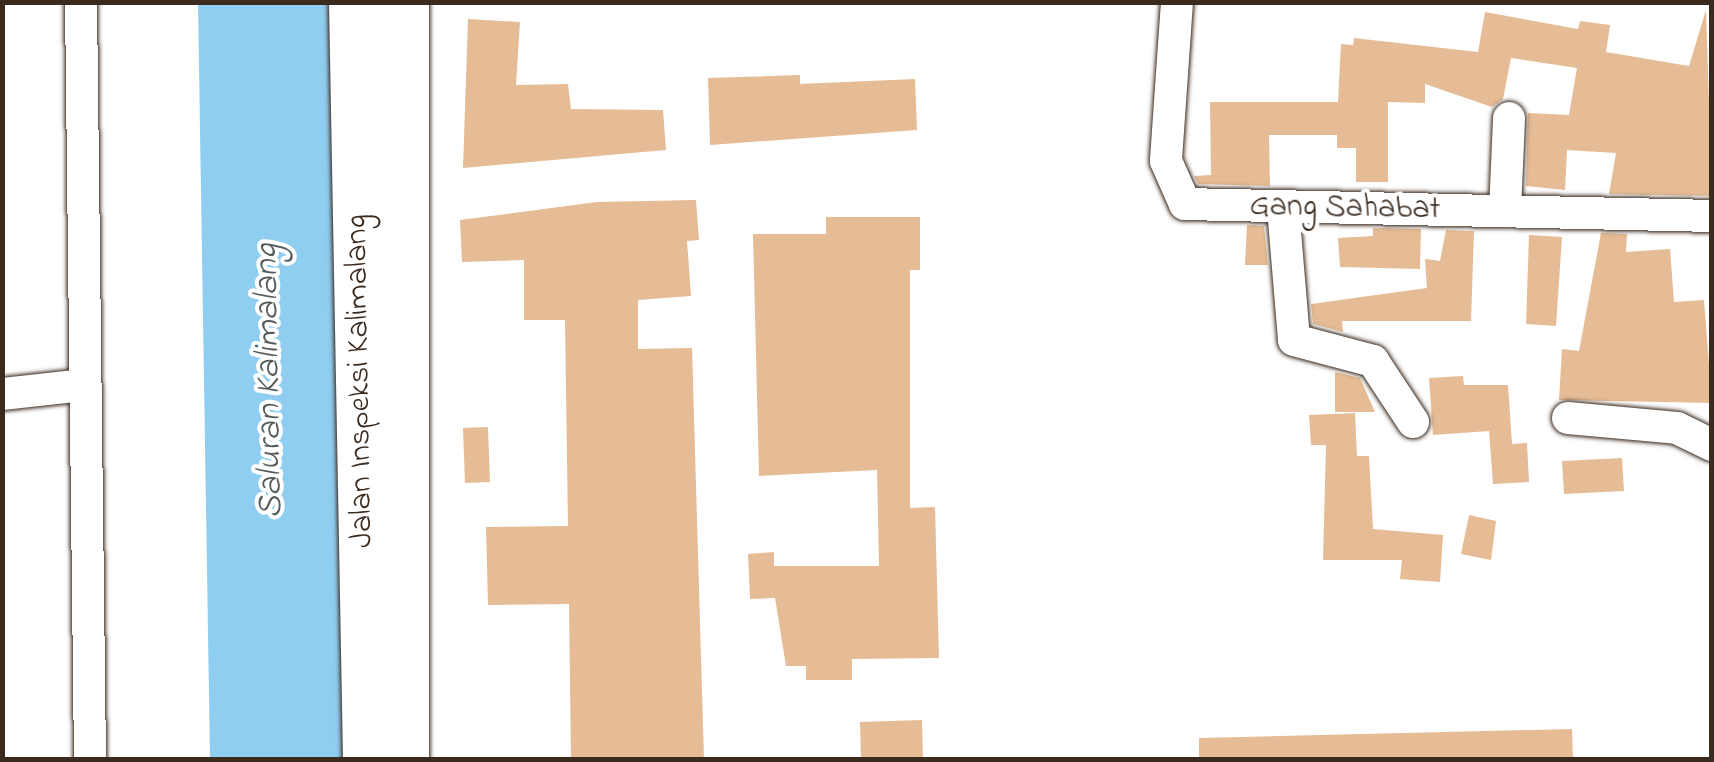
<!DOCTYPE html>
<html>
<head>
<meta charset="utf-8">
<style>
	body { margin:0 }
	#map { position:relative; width:1714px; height:762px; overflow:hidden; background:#fff; font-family:"Indie Flower",sans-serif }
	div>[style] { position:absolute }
	.water>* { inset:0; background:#90cef1 }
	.building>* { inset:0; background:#e5bc95 }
	.roads { filter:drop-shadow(0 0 2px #3b2a1e) drop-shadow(0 0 2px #3b2a1e) }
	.minor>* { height:32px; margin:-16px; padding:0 16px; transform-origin:16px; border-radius:16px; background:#fff }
	.primary>* { height:50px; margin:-25px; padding:0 25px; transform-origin:25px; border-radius:25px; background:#fff }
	span { translate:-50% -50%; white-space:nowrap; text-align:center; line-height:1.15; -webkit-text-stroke:8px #fff; paint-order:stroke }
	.street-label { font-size:32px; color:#3b2a1e }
	.water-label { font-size:35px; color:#545b5d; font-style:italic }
	.frame { position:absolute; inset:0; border:5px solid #3b2a1e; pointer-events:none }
</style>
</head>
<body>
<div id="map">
	<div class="water">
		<i style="clip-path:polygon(198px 3px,333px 3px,343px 759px,210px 759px)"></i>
	</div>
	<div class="building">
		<i style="clip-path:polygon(1706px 10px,1712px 196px,1609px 194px,1616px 153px,1567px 150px,1565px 190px,1526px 186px,1528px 113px,1569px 115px,1577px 68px,1511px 58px,1503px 99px,1492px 107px,1425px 84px,1425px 103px,1388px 102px,1388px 182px,1356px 182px,1356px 148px,1337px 148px,1337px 135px,1269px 135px,1270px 186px,1198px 184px,1194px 176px,1211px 175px,1210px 102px,1338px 102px,1341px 44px,1353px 45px,1354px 38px,1478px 52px,1485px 12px,1578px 29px,1580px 21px,1610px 25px,1606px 52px,1689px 66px)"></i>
		<i style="clip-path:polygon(468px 19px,520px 22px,516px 85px,568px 84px,571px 109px,663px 110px,666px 150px,463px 168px)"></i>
		<i style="clip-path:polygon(800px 75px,800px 84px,915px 79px,917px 130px,710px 145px,708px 78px)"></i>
		<i style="clip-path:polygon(696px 200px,699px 240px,687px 241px,691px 296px,638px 300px,638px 349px,692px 348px,704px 760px,571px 760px,569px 604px,488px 605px,486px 527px,568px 526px,565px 320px,524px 320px,524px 260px,462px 262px,460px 220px,597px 202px)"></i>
		<i style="clip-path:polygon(826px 217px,920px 217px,920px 270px,910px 270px,910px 508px,935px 507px,939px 658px,852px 659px,852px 680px,806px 680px,806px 666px,786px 666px,775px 598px,750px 599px,748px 554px,774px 552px,774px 566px,879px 566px,877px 470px,759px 476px,753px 234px,826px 234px)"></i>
		<i style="clip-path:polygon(1247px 225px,1264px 226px,1268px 265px,1245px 265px)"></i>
		<i style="clip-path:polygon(1373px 228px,1421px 229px,1420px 269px,1340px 267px,1338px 238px,1373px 236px)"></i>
		<i style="clip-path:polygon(1446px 230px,1474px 231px,1471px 321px,1342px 321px,1343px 332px,1313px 324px,1311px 304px,1427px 288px,1425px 259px,1440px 261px)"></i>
		<i style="clip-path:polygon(1601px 233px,1627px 234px,1626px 252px,1670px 249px,1674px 302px,1704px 300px,1712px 403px,1559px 400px,1562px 349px,1579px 351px)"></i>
		<i style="clip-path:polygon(1529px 235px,1562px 237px,1556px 326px,1526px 324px)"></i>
		<i style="clip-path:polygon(1335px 372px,1360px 378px,1375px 412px,1335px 412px)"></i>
		<i style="clip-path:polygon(1463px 376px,1464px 385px,1508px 385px,1512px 444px,1527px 443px,1529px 482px,1493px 484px,1489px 431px,1433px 435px,1429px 378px)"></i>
		<i style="clip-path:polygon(1355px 413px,1357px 456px,1369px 456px,1373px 529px,1443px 535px,1440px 582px,1400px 579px,1402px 560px,1323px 560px,1326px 445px,1311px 445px,1309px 415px)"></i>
		<i style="clip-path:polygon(488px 427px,490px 482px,465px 483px,463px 428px)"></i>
		<i style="clip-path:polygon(1622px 458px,1624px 491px,1564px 494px,1562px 461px)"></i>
		<i style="clip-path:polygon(1469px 515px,1496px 521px,1491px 560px,1461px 554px)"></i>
		<i style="clip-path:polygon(922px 720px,923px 760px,861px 760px,860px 722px)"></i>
		<i style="clip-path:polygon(1572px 729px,1573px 760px,1199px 760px,1199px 738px)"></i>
	</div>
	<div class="roads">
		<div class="minor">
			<i style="left:81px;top:2px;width:758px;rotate:89.32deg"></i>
			<i style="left:1177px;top:2px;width:159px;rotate:94deg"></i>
			<i style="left:1166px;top:161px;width:47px;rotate:66.2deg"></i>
			<i style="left:1185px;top:204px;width:527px;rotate:1.3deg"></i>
			<i style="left:1283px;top:208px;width:132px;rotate:85.2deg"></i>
			<i style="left:1294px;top:340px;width:82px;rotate:14.9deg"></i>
			<i style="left:1373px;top:361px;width:73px;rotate:56.7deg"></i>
			<i style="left:1505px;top:211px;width:93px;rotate:-87.5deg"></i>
			<i style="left:2px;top:394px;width:81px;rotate:-6.3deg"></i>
			<i style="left:1568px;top:418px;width:109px;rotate:5.2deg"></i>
			<i style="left:1677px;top:428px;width:39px;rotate:26deg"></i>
		</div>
		<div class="primary">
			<i style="left:354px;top:2px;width:758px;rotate:88.94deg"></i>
			<i style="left:404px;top:2px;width:758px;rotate:90deg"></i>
		</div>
	</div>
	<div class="street-label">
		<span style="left:1345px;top:209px;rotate:1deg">Gang Sahabat</span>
		<span style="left:361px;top:381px;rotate:-91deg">Jalan Inspeksi Kalimalang</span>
	</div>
	<div class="water-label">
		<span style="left:270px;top:381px;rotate:-91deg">Saluran Kalimalang</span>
	</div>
	<div class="frame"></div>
</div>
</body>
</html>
